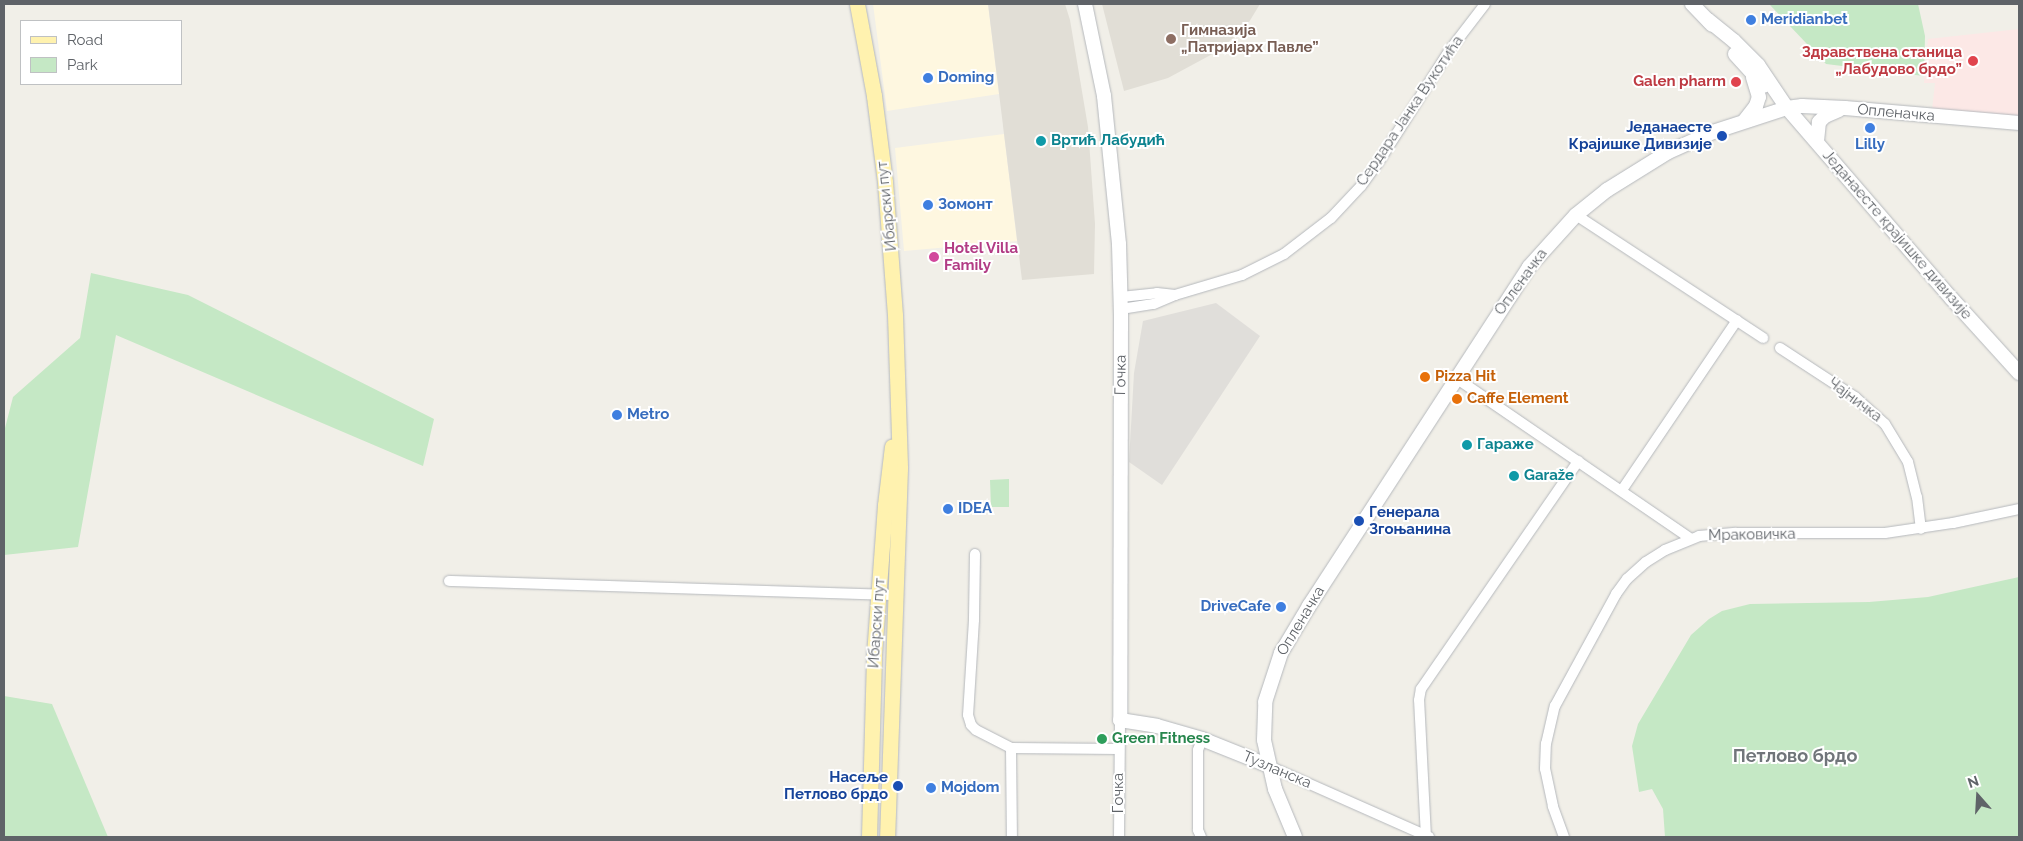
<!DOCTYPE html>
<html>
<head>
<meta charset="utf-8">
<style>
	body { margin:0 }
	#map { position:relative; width:2023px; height:841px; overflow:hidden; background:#f1efe8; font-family:Raleway,sans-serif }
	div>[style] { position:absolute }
	.commercial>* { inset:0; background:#fef7e0 }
	.industrial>* { inset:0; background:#e0deda }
	.education>* { inset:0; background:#e1ded6 }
	.medical>* { inset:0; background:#fce8e6 }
	.green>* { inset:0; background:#c5e8c5 }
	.roads { filter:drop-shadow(0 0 1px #b5b8bc) drop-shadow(0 0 1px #b5b8bc) }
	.street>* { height:10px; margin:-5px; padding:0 5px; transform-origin:5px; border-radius:5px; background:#fff }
	.secondary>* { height:14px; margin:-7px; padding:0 7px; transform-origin:7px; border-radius:7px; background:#fff }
	.primary>* { height:15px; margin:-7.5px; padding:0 7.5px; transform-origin:7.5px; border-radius:7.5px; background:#fff2af }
	.dots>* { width:14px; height:14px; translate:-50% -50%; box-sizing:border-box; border:2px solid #fff; border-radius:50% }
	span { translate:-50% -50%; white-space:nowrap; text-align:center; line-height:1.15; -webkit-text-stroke:4px #fff; paint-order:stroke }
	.shop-label { font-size:15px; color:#366cbe; font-weight:700 }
	.left { translate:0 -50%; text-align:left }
	.right { translate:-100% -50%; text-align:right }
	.education-label { font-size:15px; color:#785e54; font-weight:700 }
	.health-label { font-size:15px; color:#be3a42; font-weight:700 }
	.street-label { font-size:15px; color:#5f6368 }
	.transit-label { font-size:15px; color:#164399; font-weight:700 }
	.culture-label { font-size:15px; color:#0d838f; font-weight:700 }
	.hotel-label { font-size:15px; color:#b23c85; font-weight:700 }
	.food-label { font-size:15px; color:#c56008; font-weight:700 }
	.leisure-label { font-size:15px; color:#27864d; font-weight:700 }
	.quarter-label { font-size:18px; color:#70757a; font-weight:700 }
	.frame { position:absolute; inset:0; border:5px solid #5f6368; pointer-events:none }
	.legend { position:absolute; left:20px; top:20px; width:162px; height:65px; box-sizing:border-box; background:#fff; border:1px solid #bfc1c3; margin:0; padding:6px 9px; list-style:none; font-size:15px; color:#5f6368 }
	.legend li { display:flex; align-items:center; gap:10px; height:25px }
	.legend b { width:25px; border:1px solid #bfc1c3 }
	.north { position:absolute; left:1953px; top:771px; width:50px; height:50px; -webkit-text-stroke:4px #fff; paint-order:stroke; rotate:341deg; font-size:14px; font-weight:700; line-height:20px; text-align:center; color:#5f6368 }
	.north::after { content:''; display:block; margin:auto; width:18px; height:22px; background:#5f6368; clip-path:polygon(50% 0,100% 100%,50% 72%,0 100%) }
</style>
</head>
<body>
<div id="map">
	<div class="commercial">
		<i style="clip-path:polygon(873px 4px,988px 4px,999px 94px,887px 111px)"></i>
		<i style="clip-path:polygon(1004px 134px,1017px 241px,904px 251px,895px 148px)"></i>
	</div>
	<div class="industrial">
		<i style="clip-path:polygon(1216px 303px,1260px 336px,1162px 485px,1129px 462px,1134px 373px,1143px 321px)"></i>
	</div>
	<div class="education">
		<i style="clip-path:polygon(988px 4px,1065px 4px,1070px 20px,1088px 127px,1095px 224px,1094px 274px,1022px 280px)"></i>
		<i style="clip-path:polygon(1102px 4px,1260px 4px,1246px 27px,1218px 51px,1168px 78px,1124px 91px)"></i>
	</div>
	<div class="medical">
		<i style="clip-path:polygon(2019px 29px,2019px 118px,1932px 110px,1935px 83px,1924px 83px,1928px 39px)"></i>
	</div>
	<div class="green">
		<i style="clip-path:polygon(1769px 4px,1918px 4px,1925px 36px,1924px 76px,1826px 64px)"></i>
		<i style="clip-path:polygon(91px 273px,188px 295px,434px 419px,423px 466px,116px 335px,78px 547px,4px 555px,4px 432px,13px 397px,80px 338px)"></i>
		<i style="clip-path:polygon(1009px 479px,1009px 507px,991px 507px,990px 480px)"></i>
		<i style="clip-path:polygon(2019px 577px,2019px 837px,1665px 837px,1663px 809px,1652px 789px,1639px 792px,1632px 746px,1638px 724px,1691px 635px,1709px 619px,1722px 611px,1750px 604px,1869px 602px,1928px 597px)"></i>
		<i style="clip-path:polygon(4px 696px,52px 704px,108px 837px,4px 837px)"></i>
	</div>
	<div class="roads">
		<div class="street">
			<i style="left:1576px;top:215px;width:224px;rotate:33.3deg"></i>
			<i style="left:1121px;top:297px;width:36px;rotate:-6deg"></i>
			<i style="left:1157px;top:293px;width:18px;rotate:6deg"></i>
			<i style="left:1121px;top:309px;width:33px;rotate:-9deg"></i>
			<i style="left:1154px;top:304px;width:23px;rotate:-23deg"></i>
			<i style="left:1175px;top:295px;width:70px;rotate:-16.6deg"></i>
			<i style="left:1242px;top:275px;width:47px;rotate:-26.6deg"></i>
			<i style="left:1284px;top:254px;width:59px;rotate:-37.5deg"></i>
			<i style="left:1331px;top:218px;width:44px;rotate:-46.8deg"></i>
			<i style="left:1361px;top:186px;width:29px;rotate:-54deg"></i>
			<i style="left:1378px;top:163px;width:133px;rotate:-57.6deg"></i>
			<i style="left:1449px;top:51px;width:59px;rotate:-52.5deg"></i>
			<i style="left:1780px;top:348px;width:90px;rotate:33.2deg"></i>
			<i style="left:1855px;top:397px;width:40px;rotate:42deg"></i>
			<i style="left:1885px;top:424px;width:44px;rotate:58.8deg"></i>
			<i style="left:1908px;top:462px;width:36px;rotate:76deg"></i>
			<i style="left:1917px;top:497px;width:32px;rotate:83deg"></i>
			<i style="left:1456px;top:378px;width:283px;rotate:34.4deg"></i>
			<i style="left:1622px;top:490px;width:205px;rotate:-55.9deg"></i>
			<i style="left:975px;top:554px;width:66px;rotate:90.9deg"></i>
			<i style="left:974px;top:620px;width:95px;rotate:93.6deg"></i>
			<i style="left:968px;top:715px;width:10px;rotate:73deg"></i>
			<i style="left:971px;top:725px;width:7px;rotate:45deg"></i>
			<i style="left:976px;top:730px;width:39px;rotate:27deg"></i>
			<i style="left:1011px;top:748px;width:108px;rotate:0.5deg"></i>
			<i style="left:449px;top:581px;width:446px;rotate:1.8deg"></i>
			<i style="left:1011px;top:748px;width:89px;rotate:89.4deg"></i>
			<i style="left:1269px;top:766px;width:175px;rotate:23.9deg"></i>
			<i style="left:1119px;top:837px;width:117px;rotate:-89.5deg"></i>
			<i style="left:1201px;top:837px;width:8px;rotate:-113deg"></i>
			<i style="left:1198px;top:830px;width:80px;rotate:-90deg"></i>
			<i style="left:1198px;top:750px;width:12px;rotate:-70deg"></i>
			<i style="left:1426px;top:837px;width:137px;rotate:-92.9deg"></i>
			<i style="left:1419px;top:700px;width:11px;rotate:-80deg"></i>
			<i style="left:1421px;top:689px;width:277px;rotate:-55.4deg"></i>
			<i style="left:1564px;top:837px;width:33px;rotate:-110deg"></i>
			<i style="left:1553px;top:806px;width:38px;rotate:-102deg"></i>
			<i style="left:1545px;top:769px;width:25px;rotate:-88deg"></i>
			<i style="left:1546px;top:744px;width:39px;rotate:-77deg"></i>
			<i style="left:1555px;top:706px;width:128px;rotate:-61.4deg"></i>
			<i style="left:1616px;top:594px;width:19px;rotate:-54deg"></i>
			<i style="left:1627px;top:579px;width:25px;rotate:-42deg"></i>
			<i style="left:1646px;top:562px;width:22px;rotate:-32deg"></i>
			<i style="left:1665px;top:550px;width:37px;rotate:-22deg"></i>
			<i style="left:1699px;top:536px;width:37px;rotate:-5deg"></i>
			<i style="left:1736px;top:533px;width:149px"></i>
			<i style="left:1885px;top:533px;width:69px;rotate:-8.4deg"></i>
			<i style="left:1953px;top:523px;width:67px;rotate:-12deg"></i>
		</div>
		<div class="secondary">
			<i style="left:1085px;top:4px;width:94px;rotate:78.3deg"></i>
			<i style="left:1104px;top:96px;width:149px;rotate:84.2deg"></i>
			<i style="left:1119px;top:244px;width:70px;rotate:88.4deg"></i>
			<i style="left:1121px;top:314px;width:406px;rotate:90.1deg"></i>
			<i style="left:1120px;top:720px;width:37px;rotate:9deg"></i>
			<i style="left:1157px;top:726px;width:47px;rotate:16.1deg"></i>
			<i style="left:1202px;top:739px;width:72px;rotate:21.9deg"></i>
			<i style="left:1692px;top:4px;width:29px;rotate:46deg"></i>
			<i style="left:1708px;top:20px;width:33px;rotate:39deg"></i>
			<i style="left:1734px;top:41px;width:34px;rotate:45deg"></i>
			<i style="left:1758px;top:65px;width:52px;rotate:56deg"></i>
			<i style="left:1787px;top:108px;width:252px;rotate:49.2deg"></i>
			<i style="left:1952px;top:299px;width:100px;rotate:47.8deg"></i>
			<i style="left:1735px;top:54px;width:43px;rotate:47.8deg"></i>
			<i style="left:1745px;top:120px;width:18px;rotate:-52deg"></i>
			<i style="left:1756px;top:106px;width:9px;rotate:-72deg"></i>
			<i style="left:1759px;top:97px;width:21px;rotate:-107deg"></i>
			<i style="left:1817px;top:141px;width:19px;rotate:-84deg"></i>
			<i style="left:1819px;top:122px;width:8px;rotate:-45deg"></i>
			<i style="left:1825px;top:116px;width:15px;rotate:-23deg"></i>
			<i style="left:1295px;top:837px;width:52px;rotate:-112.6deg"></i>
			<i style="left:1275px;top:789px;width:50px;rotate:-102.7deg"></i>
			<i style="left:1264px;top:740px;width:38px;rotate:-88deg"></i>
			<i style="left:1265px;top:702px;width:52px;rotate:-71.9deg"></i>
			<i style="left:1281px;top:653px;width:55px;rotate:-59.2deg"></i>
			<i style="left:1309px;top:606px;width:404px;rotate:-57deg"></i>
			<i style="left:1529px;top:267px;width:70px;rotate:-47.9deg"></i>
			<i style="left:1576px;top:215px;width:40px;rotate:-39deg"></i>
			<i style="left:1607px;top:190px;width:72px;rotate:-31.9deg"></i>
			<i style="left:1668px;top:152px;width:49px;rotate:-24deg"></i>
			<i style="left:1713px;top:132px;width:78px;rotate:-18deg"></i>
			<i style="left:1787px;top:108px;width:15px;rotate:-8deg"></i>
			<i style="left:1802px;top:106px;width:43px;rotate:2.7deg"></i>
			<i style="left:1845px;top:108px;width:175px;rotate:4.9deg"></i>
		</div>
		<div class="primary">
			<i style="left:857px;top:4px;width:94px;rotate:79.5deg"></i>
			<i style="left:874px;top:96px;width:87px;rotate:82.7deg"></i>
			<i style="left:885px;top:182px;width:133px;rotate:85.7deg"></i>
			<i style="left:895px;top:315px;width:153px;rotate:88.1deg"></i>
			<i style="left:900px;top:468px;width:369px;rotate:92deg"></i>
			<i style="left:869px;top:837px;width:182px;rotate:-88.4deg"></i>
			<i style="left:874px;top:655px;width:150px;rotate:-85.8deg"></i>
			<i style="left:885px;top:505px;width:59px;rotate:-83.2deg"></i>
		</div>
	</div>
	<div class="dots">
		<i style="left:1751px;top:20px;background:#3f7fe0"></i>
		<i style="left:1171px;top:39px;background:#8d6e63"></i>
		<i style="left:1973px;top:61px;background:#e0444e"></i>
		<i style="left:928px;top:78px;background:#3f7fe0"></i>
		<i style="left:1736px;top:82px;background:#e0444e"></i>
		<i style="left:1870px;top:128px;background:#3f7fe0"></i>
		<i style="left:1722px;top:136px;background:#1a4fb4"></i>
		<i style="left:1041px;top:141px;background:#0f9aa8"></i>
		<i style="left:928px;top:205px;background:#3f7fe0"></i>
		<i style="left:934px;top:257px;background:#d1479c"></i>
		<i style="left:1425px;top:377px;background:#e8710a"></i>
		<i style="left:1457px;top:399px;background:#e8710a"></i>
		<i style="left:617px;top:415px;background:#3f7fe0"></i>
		<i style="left:1467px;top:445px;background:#0f9aa8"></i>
		<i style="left:1514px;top:476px;background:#0f9aa8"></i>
		<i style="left:948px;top:509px;background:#3f7fe0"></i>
		<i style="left:1359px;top:521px;background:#1a4fb4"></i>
		<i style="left:1281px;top:607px;background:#3f7fe0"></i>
		<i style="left:1102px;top:739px;background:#2e9e5b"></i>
		<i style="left:898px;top:786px;background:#1a4fb4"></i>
		<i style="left:931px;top:788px;background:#3f7fe0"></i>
	</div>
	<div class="shop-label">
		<span class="left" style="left:1761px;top:20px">Meridianbet</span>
		<span class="left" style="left:938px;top:78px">Doming</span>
		<span style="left:1870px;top:145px">Lilly</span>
		<span class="left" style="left:938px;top:205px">Зомонт</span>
		<span class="left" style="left:627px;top:415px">Metro</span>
		<span class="left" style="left:958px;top:509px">IDEA</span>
		<span class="right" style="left:1271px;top:607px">DriveCafe</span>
		<span class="left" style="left:941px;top:788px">Mojdom</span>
	</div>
	<div class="education-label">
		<span class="left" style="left:1181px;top:39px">Гимназија<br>„Патријарх Павле”</span>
	</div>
	<div class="health-label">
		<span class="right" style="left:1962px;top:61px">Здравствена станица<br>„Лабудово брдо”</span>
		<span class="right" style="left:1726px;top:82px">Galen pharm</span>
	</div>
	<div class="street-label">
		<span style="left:1410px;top:111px;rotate:-56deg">Сердара Јанка Вукотића</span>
		<span style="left:1896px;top:113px;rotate:5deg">Опленачка</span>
		<span style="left:887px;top:206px;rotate:-96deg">Ибарски пут</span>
		<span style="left:1897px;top:235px;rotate:49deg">Једанаесте крајишке дивизије</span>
		<span style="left:1521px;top:282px;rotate:-54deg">Опленачка</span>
		<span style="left:1121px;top:375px;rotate:-89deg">Гочка</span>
		<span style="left:1855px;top:400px;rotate:37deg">Чајничка</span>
		<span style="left:1752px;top:535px;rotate:-1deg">Мраковичка</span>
		<span style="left:1301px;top:621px;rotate:-59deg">Опленачка</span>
		<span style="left:877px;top:623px;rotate:-86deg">Ибарски пут</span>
		<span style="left:1277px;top:770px;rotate:23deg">Тузланска</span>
		<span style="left:1119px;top:793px;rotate:-90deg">Гочка</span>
	</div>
	<div class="transit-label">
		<span class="right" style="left:1712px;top:136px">Једанаесте<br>Крајишке Дивизије</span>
		<span class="left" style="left:1369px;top:521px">Генерала<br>Згоњанина</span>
		<span class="right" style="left:888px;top:786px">Насеље<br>Петлово брдо</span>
	</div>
	<div class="culture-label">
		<span class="left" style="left:1051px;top:141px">Вртић Лабудић</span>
		<span class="left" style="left:1477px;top:445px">Гараже</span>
		<span class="left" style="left:1524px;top:476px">Garaže</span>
	</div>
	<div class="hotel-label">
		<span class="left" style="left:944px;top:257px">Hotel Villa<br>Family</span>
	</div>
	<div class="food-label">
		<span class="left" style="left:1435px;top:377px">Pizza Hit</span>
		<span class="left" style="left:1467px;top:399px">Caffe Element</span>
	</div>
	<div class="leisure-label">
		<span class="left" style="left:1112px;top:739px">Green Fitness</span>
	</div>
	<div class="quarter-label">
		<span style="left:1795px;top:756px">Петлово брдо</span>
	</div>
	<div class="frame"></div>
	<ul class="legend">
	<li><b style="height:6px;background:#fff2af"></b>Road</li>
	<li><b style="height:14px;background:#c5e8c5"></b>Park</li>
	</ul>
	<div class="north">N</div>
</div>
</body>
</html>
